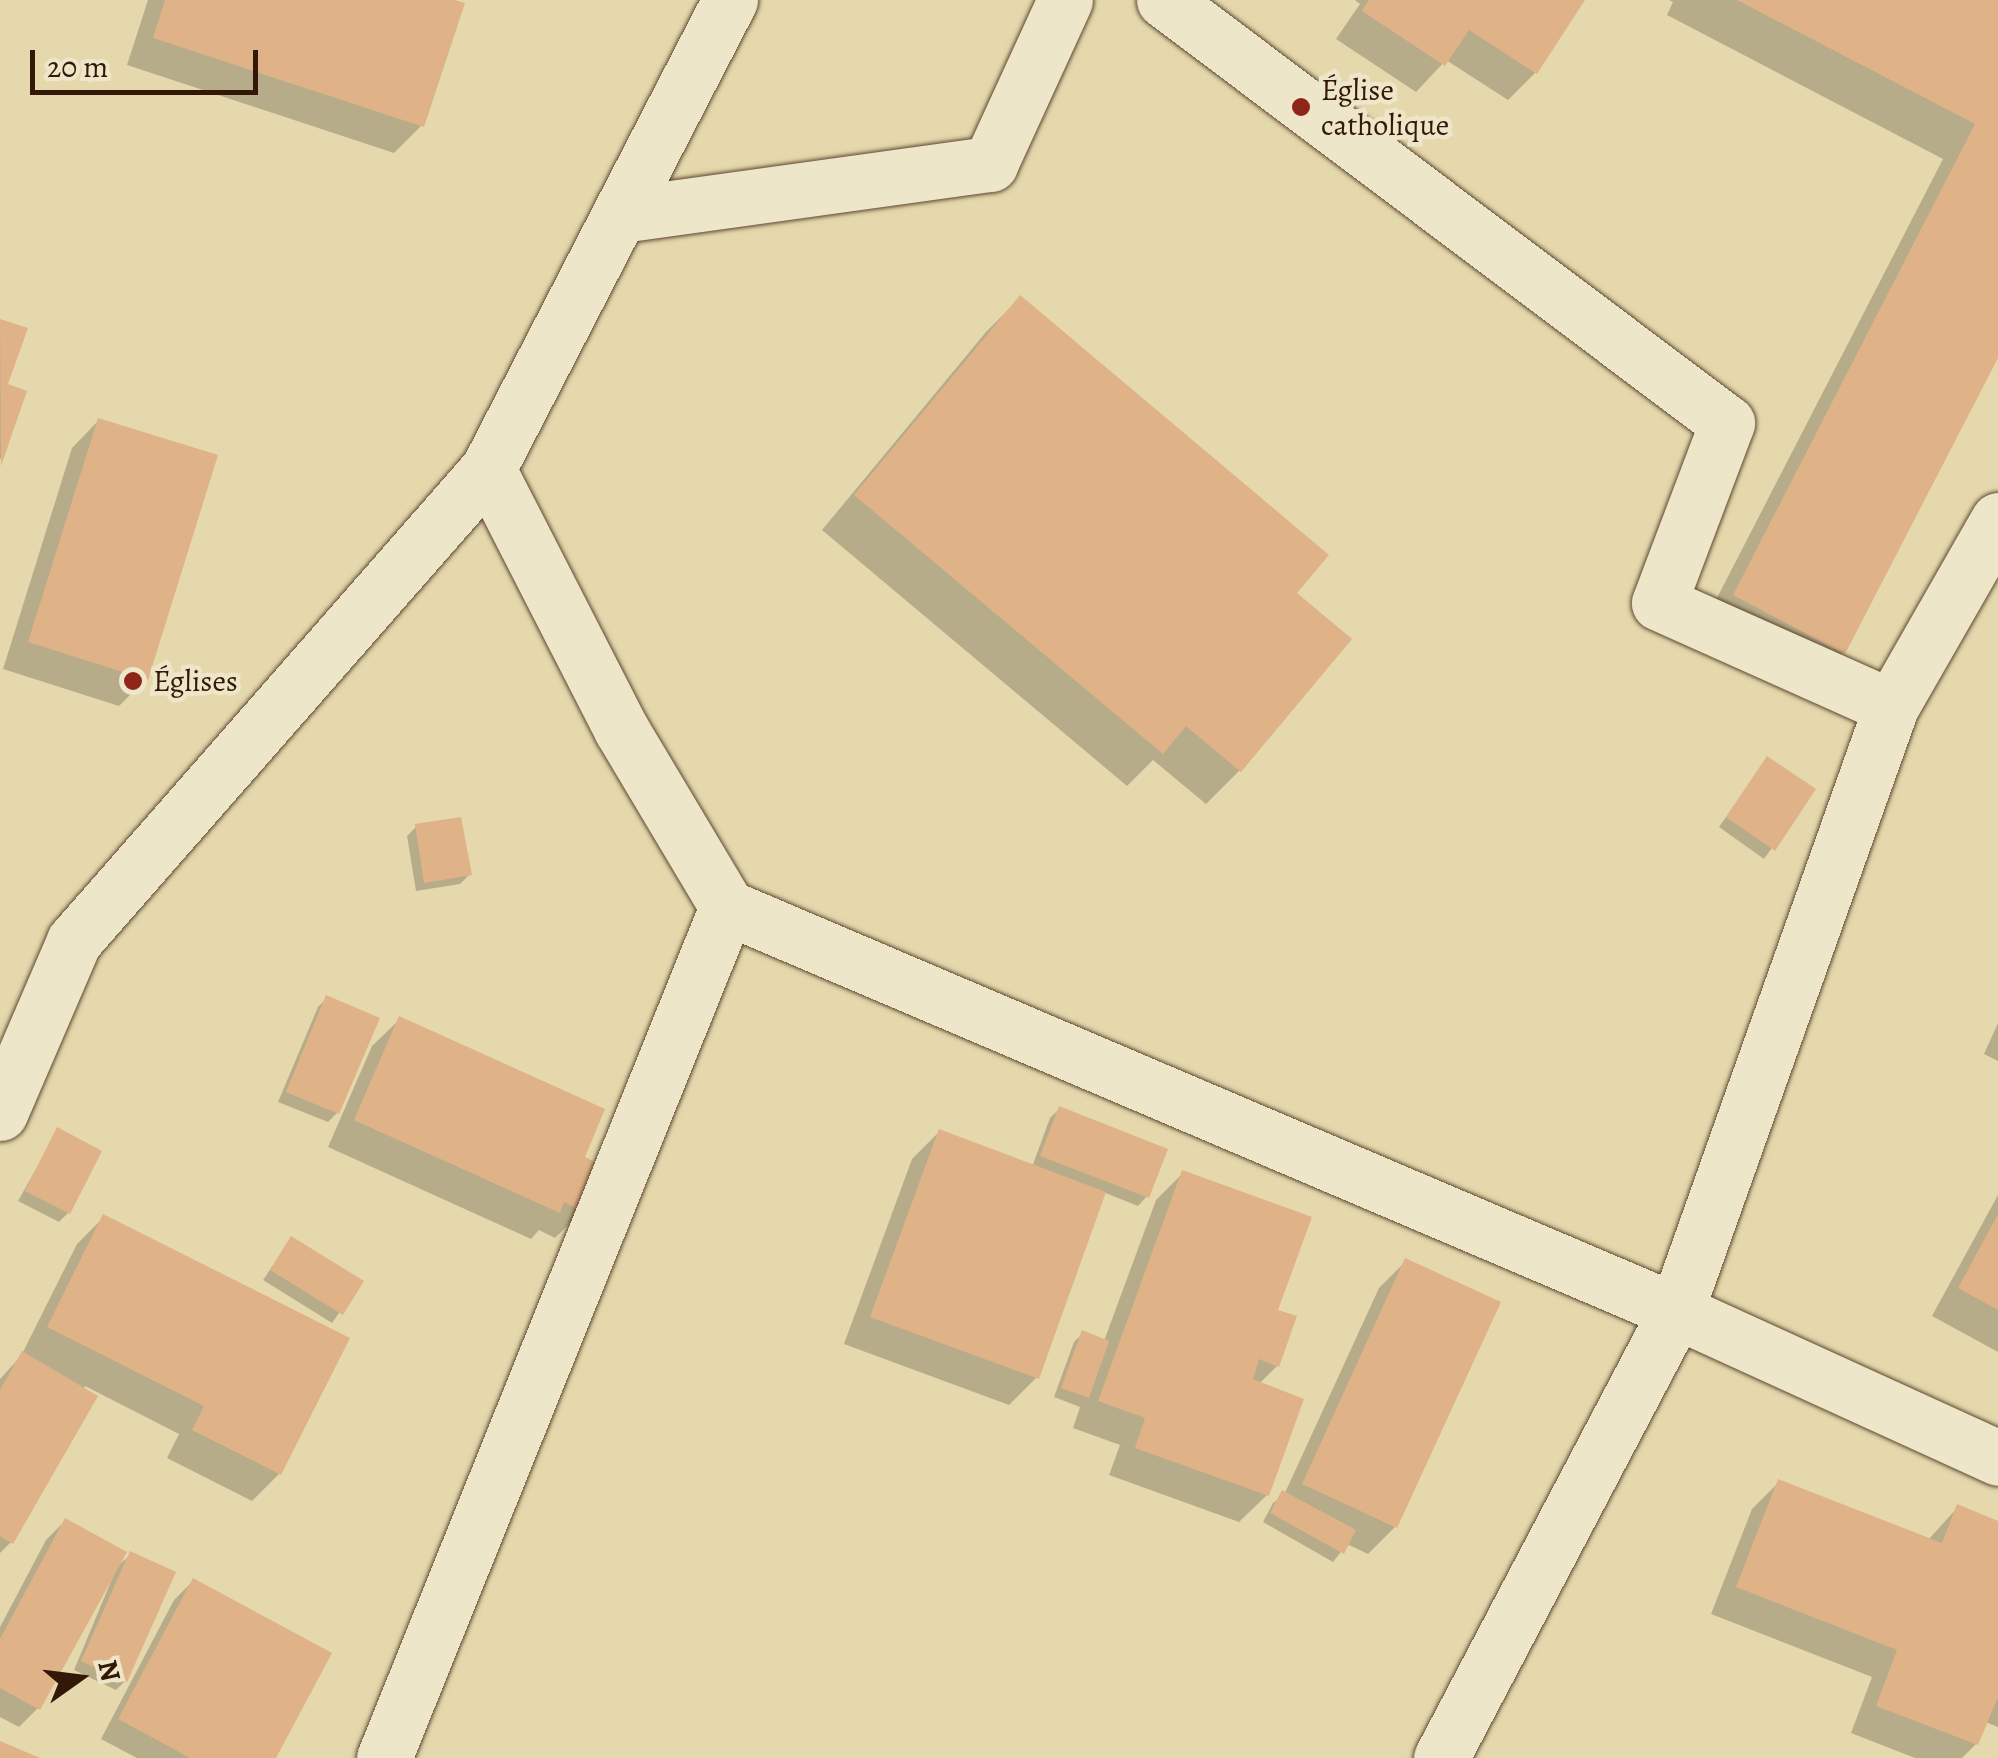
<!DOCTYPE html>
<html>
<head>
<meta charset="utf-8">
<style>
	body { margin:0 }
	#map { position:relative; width:1998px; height:1758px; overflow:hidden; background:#e4d8ac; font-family:Alegreya,serif }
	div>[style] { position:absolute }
	.shadow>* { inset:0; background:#0003 }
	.building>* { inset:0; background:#e0b288 }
	.roads { filter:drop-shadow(0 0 2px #5f4730) drop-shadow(0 0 2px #5f4730) }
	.street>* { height:55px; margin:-27.5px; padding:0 27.5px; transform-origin:27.5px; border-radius:27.5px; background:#ede6c9 }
	.dots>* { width:28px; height:28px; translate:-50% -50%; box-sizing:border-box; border:5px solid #ede6c9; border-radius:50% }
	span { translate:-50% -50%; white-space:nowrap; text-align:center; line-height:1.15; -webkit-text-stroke:9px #ede6c9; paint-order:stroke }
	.poi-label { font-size:30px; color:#331707 }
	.left { translate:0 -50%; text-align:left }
	.north { position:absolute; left:30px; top:1628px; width:100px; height:100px; -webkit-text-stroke:8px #ede6c9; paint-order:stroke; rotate:76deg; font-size:28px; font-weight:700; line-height:40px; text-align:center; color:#331707 }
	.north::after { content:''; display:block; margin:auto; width:35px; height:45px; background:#331707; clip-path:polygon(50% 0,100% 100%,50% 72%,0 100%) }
	.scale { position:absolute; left:30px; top:50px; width:228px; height:45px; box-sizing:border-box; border:5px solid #331707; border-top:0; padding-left:12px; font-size:30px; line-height:35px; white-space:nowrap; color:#331707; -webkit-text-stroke:8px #ede6c9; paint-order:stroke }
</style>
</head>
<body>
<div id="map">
	<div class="shadow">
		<i style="clip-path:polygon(148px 0,447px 0,422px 125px,394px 153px,127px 65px)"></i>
		<i style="clip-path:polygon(1355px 0,1582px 0,1535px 73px,1508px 100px,1446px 60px,1416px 92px,1336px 39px,1360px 4px)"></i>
		<i style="clip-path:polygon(1669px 0,1998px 0,1998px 352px,1843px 653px,1809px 687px,1701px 629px,1943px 159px,1667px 15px,1673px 2px)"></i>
		<i style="clip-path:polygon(1020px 298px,1293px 593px,1240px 770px,1206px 804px,1153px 760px,1127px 786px,822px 530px,986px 332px)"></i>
		<i style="clip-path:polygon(0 321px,25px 330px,5px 385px,24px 393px,0 460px)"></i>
		<i style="clip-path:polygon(99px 420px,146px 679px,119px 706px,3px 669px,72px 448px)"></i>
		<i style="clip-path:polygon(1767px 759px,1813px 790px,1764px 859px,1719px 827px)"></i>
		<i style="clip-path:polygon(416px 827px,469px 875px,460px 884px,416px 891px,407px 836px)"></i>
		<i style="clip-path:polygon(327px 998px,337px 1113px,328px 1122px,278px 1102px,318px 1007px)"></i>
		<i style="clip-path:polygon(400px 1019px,582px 1159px,582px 1211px,555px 1238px,539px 1230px,531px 1239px,328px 1147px,372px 1046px)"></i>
		<i style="clip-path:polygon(1998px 1023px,1998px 1061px,1984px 1054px)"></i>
		<i style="clip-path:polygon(1059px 1109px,1147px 1196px,1138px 1206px,1103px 1192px,1036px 1378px,1009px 1405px,844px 1344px,912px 1159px,939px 1132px,1032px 1167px,1050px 1118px)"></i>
		<i style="clip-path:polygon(58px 1130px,68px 1213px,59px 1222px,18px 1201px)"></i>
		<i style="clip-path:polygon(1183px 1173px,1275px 1312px,1277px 1366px,1259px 1384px,1267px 1495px,1239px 1522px,1109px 1475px,1120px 1445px,1073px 1428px,1080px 1407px,1054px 1397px,1074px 1342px,1083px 1333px,1104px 1341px,1156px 1200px)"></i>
		<i style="clip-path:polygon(1998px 1195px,1998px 1352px,1932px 1316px)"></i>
		<i style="clip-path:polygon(104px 1217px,279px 1474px,252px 1501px,167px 1458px,179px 1434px,85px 1386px,11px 1542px,0 1553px,0 1379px,21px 1356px,77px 1244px)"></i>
		<i style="clip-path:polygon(291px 1239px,361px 1282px,332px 1323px,263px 1280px)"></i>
		<i style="clip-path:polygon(1406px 1261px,1395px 1527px,1368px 1554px,1347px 1544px,1333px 1562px,1263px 1522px,1273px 1503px,1284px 1495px,1379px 1288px)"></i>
		<i style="clip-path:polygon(1779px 1482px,1928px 1540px,1958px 1507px,1998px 1523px,1998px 1727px,1985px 1722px,1976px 1744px,1962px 1758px,1915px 1758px,1851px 1733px,1872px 1677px,1711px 1614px,1752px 1509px)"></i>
		<i style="clip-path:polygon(65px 1521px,38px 1708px,19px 1727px,0 1717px,0 1627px,46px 1540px)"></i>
		<i style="clip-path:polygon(131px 1554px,125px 1681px,116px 1690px,74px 1670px,117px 1567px)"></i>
		<i style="clip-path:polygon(193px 1581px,273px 1758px,137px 1758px,101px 1739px,174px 1600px)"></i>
	</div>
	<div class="building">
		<i style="clip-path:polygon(165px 0,455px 0,465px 3px,424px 127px,153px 38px)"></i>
		<i style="clip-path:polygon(1369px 0,1585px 0,1537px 74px,1469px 30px,1445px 66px,1362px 11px)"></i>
		<i style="clip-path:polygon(1737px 0,1998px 0,1998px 358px,1845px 654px,1733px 595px,1975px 124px)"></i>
		<i style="clip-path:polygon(1020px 295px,1329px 555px,1297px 593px,1352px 639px,1241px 772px,1186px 726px,1163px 754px,854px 495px)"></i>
		<i style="clip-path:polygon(0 319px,28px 328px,8px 384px,27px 391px,1px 466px)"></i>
		<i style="clip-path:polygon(98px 418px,218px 455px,148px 680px,28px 642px)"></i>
		<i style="clip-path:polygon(1767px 756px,1816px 789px,1775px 851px,1726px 817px)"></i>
		<i style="clip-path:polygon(461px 817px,472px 875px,424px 883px,415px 824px)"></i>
		<i style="clip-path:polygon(326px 995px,380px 1018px,339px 1114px,286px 1092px)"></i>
		<i style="clip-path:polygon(399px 1016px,605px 1109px,585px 1157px,605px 1167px,584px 1212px,564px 1202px,560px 1213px,354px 1120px)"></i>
		<i style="clip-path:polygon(1059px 1106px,1168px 1149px,1149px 1198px,1040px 1156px)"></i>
		<i style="clip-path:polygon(57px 1127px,102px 1151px,70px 1214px,25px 1191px)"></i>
		<i style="clip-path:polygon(939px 1129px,1106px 1192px,1039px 1379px,870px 1317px)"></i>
		<i style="clip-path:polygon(1182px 1170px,1312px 1217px,1278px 1310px,1297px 1316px,1279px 1367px,1259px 1359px,1253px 1379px,1304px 1399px,1269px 1496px,1135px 1448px,1145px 1418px,1098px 1401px)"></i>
		<i style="clip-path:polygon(103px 1214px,350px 1338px,281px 1475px,192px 1430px,204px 1406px,47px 1327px)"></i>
		<i style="clip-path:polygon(1998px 1214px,1998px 1310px,1958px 1288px)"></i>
		<i style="clip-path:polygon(291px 1236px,364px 1281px,343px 1315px,270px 1270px)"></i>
		<i style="clip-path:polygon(1405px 1258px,1501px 1302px,1397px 1528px,1302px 1484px)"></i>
		<i style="clip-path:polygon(1082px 1330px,1109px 1341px,1089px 1398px,1061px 1388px)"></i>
		<i style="clip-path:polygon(22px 1351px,98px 1396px,13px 1544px,0 1536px,0 1390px)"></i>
		<i style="clip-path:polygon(1778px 1479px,1942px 1543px,1957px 1504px,1998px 1521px,1998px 1697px,1978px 1745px,1876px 1706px,1897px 1650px,1736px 1587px)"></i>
		<i style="clip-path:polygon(1282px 1490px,1356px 1530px,1344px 1554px,1270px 1513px)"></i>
		<i style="clip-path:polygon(65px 1518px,127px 1552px,40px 1710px,0 1688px,0 1639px)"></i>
		<i style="clip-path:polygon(130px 1551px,176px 1572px,127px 1682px,81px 1661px)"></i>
		<i style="clip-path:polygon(193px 1578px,332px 1653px,276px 1758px,190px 1758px,118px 1719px)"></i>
		<i style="clip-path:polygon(0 1741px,40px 1758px,0 1758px)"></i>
	</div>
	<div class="roads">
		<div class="street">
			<i style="left:730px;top:0;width:528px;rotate:117.29deg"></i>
			<i style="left:488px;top:469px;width:292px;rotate:62.9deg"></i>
			<i style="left:621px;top:729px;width:207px;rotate:59.2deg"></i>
			<i style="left:727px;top:907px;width:1031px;rotate:23.06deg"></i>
			<i style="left:1676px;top:1311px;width:505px;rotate:117.73deg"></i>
			<i style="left:1164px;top:0;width:704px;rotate:36.92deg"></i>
			<i style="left:1727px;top:423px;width:192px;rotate:110.7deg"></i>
			<i style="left:1659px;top:603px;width:254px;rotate:24.1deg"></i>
			<i style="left:621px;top:215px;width:373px;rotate:-7.9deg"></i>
			<i style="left:990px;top:164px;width:180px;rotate:-65.4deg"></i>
			<i style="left:1998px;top:520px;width:215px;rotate:119.8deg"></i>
			<i style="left:1891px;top:707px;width:641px;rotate:109.59deg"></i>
			<i style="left:1676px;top:1311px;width:354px;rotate:24.5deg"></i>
			<i style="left:0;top:1113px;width:187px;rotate:-66.7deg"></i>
			<i style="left:74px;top:941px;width:628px;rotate:-48.75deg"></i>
			<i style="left:384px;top:1758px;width:918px;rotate:-68.05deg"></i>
		</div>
	</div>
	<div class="dots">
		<i style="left:1301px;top:107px;background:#8f2418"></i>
		<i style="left:133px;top:681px;background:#8f2418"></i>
	</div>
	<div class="poi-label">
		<span class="left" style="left:1321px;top:107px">Église<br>catholique</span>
		<span class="left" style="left:153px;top:681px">Églises</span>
	</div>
	<div class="north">N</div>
	<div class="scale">20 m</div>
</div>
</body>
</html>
